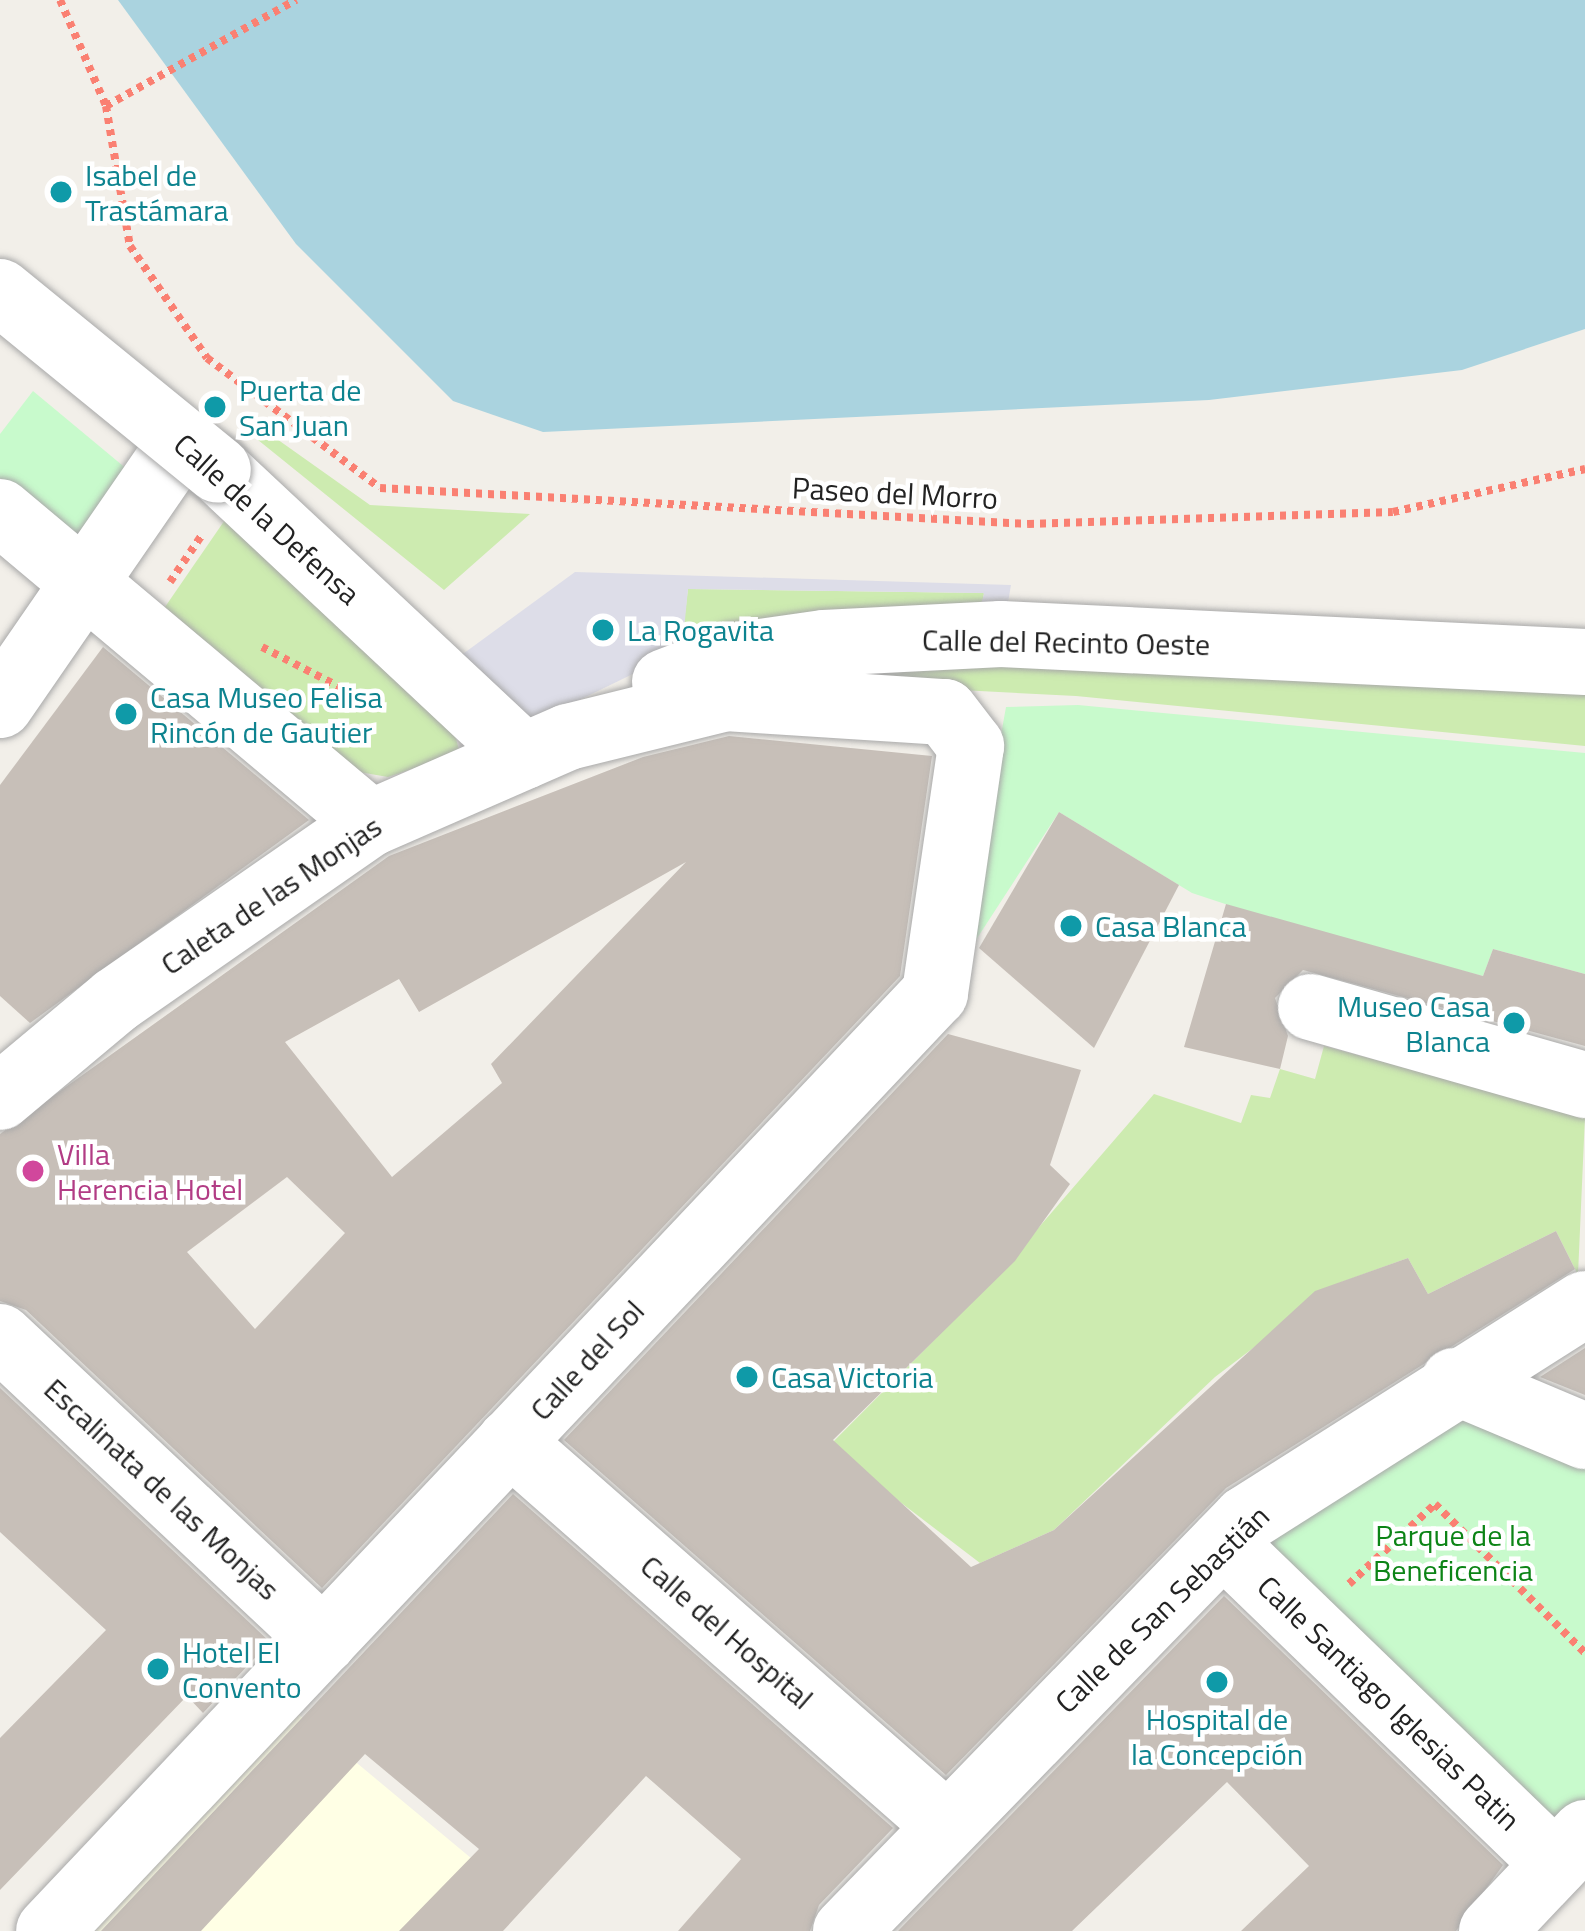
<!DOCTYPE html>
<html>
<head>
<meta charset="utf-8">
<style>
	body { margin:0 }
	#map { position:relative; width:1585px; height:1931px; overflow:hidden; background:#f2efe9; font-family:"Titillium Web",sans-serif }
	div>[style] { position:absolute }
	.education>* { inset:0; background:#ffffe5 }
	.grass>* { inset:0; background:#cdebb0 }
	.park>* { inset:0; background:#c8facc }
	.plaza>* { inset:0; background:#dddde8 }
	.water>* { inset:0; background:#aad3df }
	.building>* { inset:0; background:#c7bfb8 }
	.path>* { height:8px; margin-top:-4px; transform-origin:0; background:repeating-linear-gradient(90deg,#fa8072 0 6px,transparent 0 12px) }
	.roads { filter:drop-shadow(0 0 3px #a9a9a9) drop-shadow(0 0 3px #a9a9a9) }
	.minor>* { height:66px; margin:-33px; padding:0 33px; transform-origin:33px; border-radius:33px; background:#fff }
	.bridges { filter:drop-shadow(0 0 3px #a9a9a9) drop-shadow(0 0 3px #a9a9a9) }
	.minor-bridge>* { height:66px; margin:-33px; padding:0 33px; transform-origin:33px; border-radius:33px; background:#fff }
	.dots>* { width:33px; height:33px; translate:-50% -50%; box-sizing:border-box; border:6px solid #fff; border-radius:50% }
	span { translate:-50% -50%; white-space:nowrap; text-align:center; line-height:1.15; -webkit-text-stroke:9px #fff; paint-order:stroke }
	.culture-label { font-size:30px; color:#0d838f }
	.left { translate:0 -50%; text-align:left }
	.right { translate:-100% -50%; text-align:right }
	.street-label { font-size:30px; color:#222 }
	.hotel-label { font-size:30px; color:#b23c85 }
	.park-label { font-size:30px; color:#0c8416 }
</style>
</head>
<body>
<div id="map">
	<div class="education">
		<i style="clip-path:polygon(292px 1709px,519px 1898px,503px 1931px,70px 1931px)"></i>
	</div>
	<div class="grass">
		<i style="clip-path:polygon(250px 420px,370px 505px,530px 514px,444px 590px,237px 423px)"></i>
		<i style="clip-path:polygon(229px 514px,450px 718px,460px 753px,388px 777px,359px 772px,165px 607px)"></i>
		<i style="clip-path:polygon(688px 589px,984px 593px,982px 604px,683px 630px)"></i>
		<i style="clip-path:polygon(996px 650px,1585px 692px,1585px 746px,1076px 696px,726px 678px)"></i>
		<i style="clip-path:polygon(1324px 1046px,1585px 1116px,1578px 1275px,1556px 1231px,1428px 1294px,1408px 1258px,1339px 1283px,1215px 1377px,1054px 1530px,980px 1563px,828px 1447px,989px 1285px,1154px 1094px,1241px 1123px,1251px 1095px,1270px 1098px,1280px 1069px,1315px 1079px)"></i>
	</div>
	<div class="park">
		<i style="clip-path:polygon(33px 391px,134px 475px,79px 546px,0 478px,0 434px)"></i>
		<i style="clip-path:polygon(1078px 705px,1585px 753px,1585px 974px,1493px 949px,1483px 976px,1313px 933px,1192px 893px,1059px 812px,974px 943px,964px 941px,1006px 707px)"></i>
		<i style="clip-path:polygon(1440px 1402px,1585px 1465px,1585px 1808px,1559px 1835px,1249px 1535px)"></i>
	</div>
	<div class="plaza">
		<i style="clip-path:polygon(evenodd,575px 572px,1011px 585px,1006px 614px,676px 653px,526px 726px,456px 659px,575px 572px,688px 589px,983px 593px,984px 594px,981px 604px,684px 630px,688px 589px)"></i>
	</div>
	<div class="water">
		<i style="clip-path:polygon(118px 0,1585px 0,1585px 329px,1462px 370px,1209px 400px,543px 432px,453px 401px,296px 244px)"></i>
	</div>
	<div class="building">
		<i style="clip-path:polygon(103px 647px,309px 820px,30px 1023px,0 996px,0 785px)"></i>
		<i style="clip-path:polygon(evenodd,729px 736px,932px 756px,900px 976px,322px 1588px,26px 1310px,0 1301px,0 1134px,389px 856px,643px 757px,729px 736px,686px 862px,491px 1064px,502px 1083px,392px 1177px,285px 1042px,399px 979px,419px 1012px,686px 862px,729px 736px,287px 1177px,345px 1233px,255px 1329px,187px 1252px,287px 1177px)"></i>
		<i style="clip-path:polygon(1059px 812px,1179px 885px,1094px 1048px,979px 948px)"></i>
		<i style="clip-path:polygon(1226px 904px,1483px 976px,1493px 949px,1585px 974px,1585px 1046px,1303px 970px,1275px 998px,1288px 1036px,1280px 1069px,1184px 1047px)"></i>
		<i style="clip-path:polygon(948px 1034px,1081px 1070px,1050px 1165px,1070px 1184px,1015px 1261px,833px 1440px,971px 1567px,1054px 1530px,1315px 1291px,1408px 1258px,1428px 1294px,1556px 1231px,1575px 1269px,1226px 1488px,946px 1775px,564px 1440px)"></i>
		<i style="clip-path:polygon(1585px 1348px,1585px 1395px,1540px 1377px)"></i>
		<i style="clip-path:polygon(0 1388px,270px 1642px,203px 1713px,187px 1696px,0 1890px,0 1738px,106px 1630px,0 1532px)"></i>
		<i style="clip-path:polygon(513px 1494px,893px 1828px,819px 1905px,810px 1931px,678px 1931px,741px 1859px,646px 1776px,503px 1931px,399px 1931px,479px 1849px,365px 1754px,201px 1931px,101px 1931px)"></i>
		<i style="clip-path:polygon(1224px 1596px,1503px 1865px,1456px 1931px,1241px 1931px,1309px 1866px,1227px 1782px,1072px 1931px,898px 1931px)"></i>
	</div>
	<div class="path">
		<i style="left:60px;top:0;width:116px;rotate:66.5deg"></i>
		<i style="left:106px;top:106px;width:142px;rotate:80.3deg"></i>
		<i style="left:130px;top:246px;width:136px;rotate:55.5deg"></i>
		<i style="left:207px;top:358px;width:216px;rotate:36.9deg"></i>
		<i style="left:380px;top:488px;width:649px;rotate:3.18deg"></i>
		<i style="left:1028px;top:524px;width:365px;rotate:-1.9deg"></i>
		<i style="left:1393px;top:512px;width:197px;rotate:-12.6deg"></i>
		<i style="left:106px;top:106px;width:218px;rotate:-29.2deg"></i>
		<i style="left:170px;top:582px;width:57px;rotate:-55.8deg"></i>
		<i style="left:262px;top:647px;width:129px;rotate:27.2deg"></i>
		<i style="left:1349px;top:1584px;width:117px;rotate:-42.9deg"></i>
		<i style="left:1435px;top:1504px;width:211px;rotate:44.8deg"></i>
	</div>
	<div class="roads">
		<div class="minor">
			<i style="left:218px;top:470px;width:419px;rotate:43.1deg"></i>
			<i style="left:0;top:512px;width:484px;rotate:40deg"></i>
			<i style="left:665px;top:682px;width:73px;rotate:-20.9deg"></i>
			<i style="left:733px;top:656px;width:92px;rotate:-8.1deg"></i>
			<i style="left:824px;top:643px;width:177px;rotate:-2.9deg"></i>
			<i style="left:1001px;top:634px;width:585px;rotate:2.74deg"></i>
			<i style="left:0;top:705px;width:289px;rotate:-55.4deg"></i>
			<i style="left:1311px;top:1007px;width:285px;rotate:15.9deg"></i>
			<i style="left:0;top:1097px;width:151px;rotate:-39.9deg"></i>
			<i style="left:116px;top:1000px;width:310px;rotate:-34.8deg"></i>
			<i style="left:371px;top:823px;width:215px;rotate:-23.6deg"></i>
			<i style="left:568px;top:737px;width:163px;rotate:-13.9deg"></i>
			<i style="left:726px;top:698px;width:219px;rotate:3.7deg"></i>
			<i style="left:945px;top:712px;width:43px;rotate:52.6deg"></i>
			<i style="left:971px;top:746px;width:250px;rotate:98.3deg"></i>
			<i style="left:935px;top:993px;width:1290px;rotate:133.37deg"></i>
			<i style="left:0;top:1337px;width:444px;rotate:43.2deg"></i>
			<i style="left:1454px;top:1381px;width:142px;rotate:22.8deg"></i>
			<i style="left:510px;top:1442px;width:578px;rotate:41.28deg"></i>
			<i style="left:1223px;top:1543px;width:462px;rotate:44deg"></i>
			<i style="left:846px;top:1931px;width:574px;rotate:-45.85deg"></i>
			<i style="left:1246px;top:1519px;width:401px;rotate:-32.4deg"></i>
			<i style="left:1492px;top:1931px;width:135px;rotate:-46.5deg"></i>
		</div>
	</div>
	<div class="bridges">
		<div class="minor-bridge">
			<i style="left:0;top:292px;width:281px;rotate:39.2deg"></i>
		</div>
	</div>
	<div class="dots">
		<i style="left:61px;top:192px;background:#0f9aa8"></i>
		<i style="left:215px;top:407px;background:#0f9aa8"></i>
		<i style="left:603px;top:630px;background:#0f9aa8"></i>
		<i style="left:126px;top:714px;background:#0f9aa8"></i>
		<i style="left:1071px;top:926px;background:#0f9aa8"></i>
		<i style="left:1514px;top:1023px;background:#0f9aa8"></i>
		<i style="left:33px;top:1171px;background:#d1479c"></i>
		<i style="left:747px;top:1377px;background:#0f9aa8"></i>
		<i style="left:158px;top:1669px;background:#0f9aa8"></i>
		<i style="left:1217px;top:1682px;background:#0f9aa8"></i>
	</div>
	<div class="culture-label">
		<span class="left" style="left:85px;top:192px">Isabel de<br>Trastámara</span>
		<span class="left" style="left:239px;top:407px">Puerta de<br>San Juan</span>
		<span class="left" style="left:627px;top:630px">La Rogavita</span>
		<span class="left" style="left:150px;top:714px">Casa Museo Felisa<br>Rincón de Gautier</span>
		<span class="left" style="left:1095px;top:926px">Casa Blanca</span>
		<span class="right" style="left:1490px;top:1023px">Museo Casa<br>Blanca</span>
		<span class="left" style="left:771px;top:1377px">Casa Victoria</span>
		<span class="left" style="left:182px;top:1669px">Hotel El<br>Convento</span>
		<span style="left:1217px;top:1736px">Hospital de<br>la Concepción</span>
	</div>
	<div class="street-label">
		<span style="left:895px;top:493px;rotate:3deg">Paseo del Morro</span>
		<span style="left:267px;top:519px;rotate:42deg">Calle de la Defensa</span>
		<span style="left:1066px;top:642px;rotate:1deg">Calle del Recinto Oeste</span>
		<span style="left:271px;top:895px;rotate:-34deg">Caleta de las Monjas</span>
		<span style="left:587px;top:1360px;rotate:-47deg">Calle del Sol</span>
		<span style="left:162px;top:1489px;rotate:43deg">Escalinata de las Monjas</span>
		<span style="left:1162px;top:1609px;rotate:-44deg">Calle de San Sebastián</span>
		<span style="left:727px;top:1632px;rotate:41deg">Calle del Hospital</span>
		<span style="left:1389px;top:1703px;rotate:44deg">Calle Santiago Iglesias Patin</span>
	</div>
	<div class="hotel-label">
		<span class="left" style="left:57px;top:1171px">Villa<br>Herencia Hotel</span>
	</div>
	<div class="park-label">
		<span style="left:1453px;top:1552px">Parque de la<br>Beneficencia</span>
	</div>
</div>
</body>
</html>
